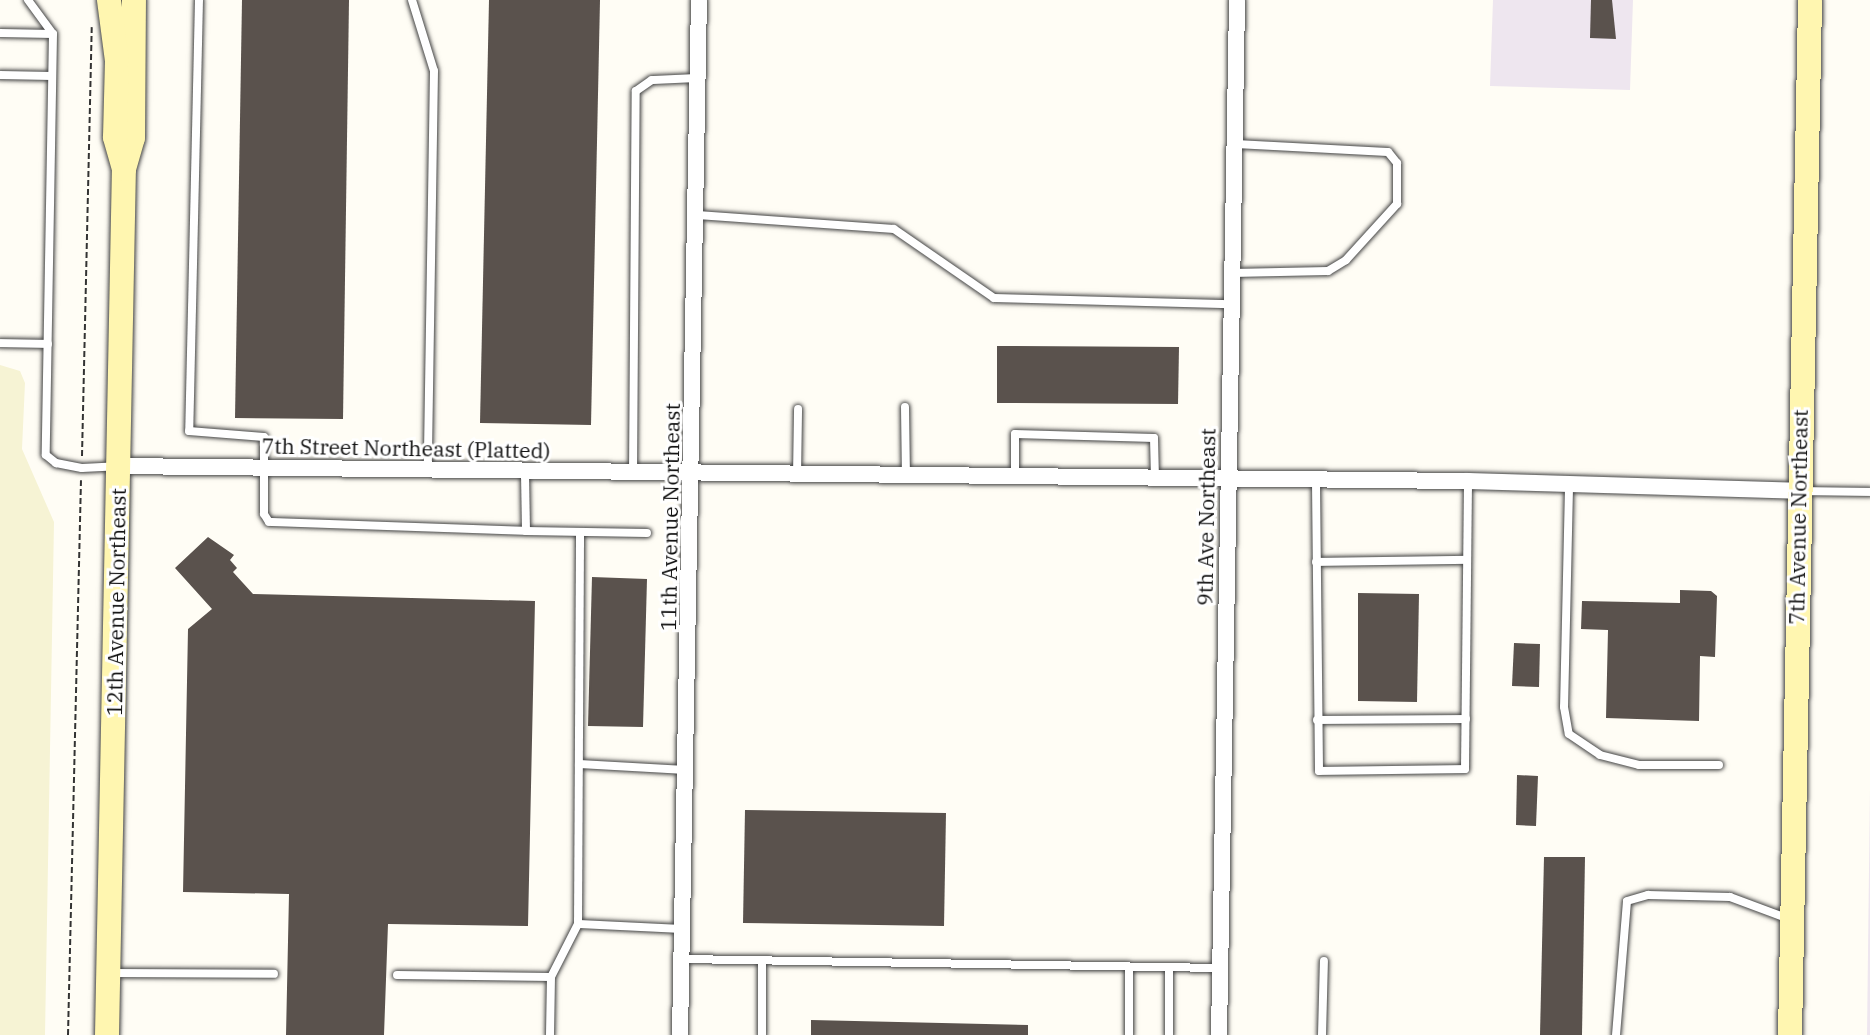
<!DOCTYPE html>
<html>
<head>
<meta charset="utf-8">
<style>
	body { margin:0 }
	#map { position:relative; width:1870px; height:1035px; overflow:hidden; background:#fffdf5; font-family:"IBM Plex Serif",serif }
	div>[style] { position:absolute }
	.industrial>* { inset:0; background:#eee6ef }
	.farmland>* { inset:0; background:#f6f3d4 }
	.building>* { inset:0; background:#5a524d }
	.path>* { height:2px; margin-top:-1px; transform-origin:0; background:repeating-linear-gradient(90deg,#333 0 6px,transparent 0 9px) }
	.roads { filter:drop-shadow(0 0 2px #444) drop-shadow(0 0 2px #444) }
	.lane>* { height:8px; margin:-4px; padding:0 4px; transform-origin:4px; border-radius:4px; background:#fff }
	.street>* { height:16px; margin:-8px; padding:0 8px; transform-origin:8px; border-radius:8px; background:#fff }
	.secondary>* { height:24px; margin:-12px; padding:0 12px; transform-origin:12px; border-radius:12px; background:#fff6b0 }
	span { translate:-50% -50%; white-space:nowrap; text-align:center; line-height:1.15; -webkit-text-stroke:6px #fff; paint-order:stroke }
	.street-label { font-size:21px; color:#111 }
</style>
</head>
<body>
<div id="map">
	<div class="industrial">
		<i style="clip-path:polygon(1493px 0,1633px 0,1630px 90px,1490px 86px)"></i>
		<i style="clip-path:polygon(1870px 788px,1870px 1035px,1867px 1035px)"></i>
	</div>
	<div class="farmland">
		<i style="clip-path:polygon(0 365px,20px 371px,25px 383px,22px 449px,54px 522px,45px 1035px,0 1035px)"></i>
	</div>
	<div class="building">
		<i style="clip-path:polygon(242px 0,349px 0,343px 419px,235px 418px)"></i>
		<i style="clip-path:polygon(489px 0,600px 0,591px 425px,480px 423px)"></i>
		<i style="clip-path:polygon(1591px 0,1612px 0,1616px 39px,1590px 38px)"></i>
		<i style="clip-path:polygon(997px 346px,1179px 347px,1178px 404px,997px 403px)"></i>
		<i style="clip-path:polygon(208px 537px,234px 555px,230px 560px,237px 568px,233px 572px,253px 594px,535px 601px,528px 926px,388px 924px,384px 1035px,286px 1035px,289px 894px,183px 892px,188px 629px,212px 609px,175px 568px)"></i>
		<i style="clip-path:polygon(592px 577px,647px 579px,643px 727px,588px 726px)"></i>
		<i style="clip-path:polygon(1680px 590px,1711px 591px,1717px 596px,1715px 657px,1700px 656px,1699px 721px,1606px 718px,1608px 630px,1581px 629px,1582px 601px,1680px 603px)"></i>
		<i style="clip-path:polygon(1358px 593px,1419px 594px,1417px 702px,1358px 701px)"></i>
		<i style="clip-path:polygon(1514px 643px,1540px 644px,1539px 687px,1512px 686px)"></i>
		<i style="clip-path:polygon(1517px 775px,1538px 776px,1536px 826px,1516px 825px)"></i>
		<i style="clip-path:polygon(745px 810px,946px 813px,944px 926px,743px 923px)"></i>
		<i style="clip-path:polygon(1544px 857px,1585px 857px,1582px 1035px,1540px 1035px)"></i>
		<i style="clip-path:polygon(811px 1020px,1028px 1025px,1028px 1035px,811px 1035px)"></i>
	</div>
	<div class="path">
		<i style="left:82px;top:456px;width:429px;rotate:-88.7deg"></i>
		<i style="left:68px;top:1035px;width:555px;rotate:-88.66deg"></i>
	</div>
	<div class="roads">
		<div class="lane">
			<i style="left:28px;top:0;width:42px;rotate:53.7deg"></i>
			<i style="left:53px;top:34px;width:421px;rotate:91deg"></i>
			<i style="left:46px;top:455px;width:13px;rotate:39deg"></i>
			<i style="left:56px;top:463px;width:26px;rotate:11deg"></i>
			<i style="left:82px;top:468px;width:35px;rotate:-3deg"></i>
			<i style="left:199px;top:0;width:431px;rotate:91.3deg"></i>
			<i style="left:189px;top:431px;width:75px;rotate:4.6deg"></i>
			<i style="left:264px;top:437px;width:77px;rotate:90deg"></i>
			<i style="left:264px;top:514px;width:9px;rotate:58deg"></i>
			<i style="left:269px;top:522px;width:257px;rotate:2deg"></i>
			<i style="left:526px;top:531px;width:59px;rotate:-91deg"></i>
			<i style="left:412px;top:0;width:74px;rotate:72.8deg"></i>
			<i style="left:434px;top:71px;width:399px;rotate:90.9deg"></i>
			<i style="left:0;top:33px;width:53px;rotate:1.1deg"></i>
			<i style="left:0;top:75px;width:52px;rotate:1.1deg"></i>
			<i style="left:698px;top:215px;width:196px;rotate:4.1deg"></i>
			<i style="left:894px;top:229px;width:121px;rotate:34.6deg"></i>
			<i style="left:994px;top:298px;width:237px;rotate:1.5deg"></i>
			<i style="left:1232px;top:273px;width:96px;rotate:-1.2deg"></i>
			<i style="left:1328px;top:271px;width:21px;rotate:-31deg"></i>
			<i style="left:1346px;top:260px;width:76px;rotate:-47.7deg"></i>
			<i style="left:1397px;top:204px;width:41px;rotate:-90deg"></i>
			<i style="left:1397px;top:163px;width:14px;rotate:-129deg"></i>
			<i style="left:1388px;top:152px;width:153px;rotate:-177deg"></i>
			<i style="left:0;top:343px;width:48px;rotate:1.2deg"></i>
			<i style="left:905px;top:407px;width:70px;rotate:89.2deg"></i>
			<i style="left:633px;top:475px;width:384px;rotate:-89.6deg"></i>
			<i style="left:636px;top:91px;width:19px;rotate:-35deg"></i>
			<i style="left:652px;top:80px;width:46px;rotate:-2.5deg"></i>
			<i style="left:797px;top:476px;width:67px;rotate:-89.1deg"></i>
			<i style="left:1015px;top:479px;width:45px;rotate:-90deg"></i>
			<i style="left:1015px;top:434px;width:139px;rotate:1.6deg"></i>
			<i style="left:1154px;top:438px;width:41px;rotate:88.6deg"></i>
			<i style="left:1316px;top:483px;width:288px;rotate:89.4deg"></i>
			<i style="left:1319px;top:771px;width:146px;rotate:-0.8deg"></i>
			<i style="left:1465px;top:769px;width:288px;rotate:-89.4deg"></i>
			<i style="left:1569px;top:488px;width:219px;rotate:91.3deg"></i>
			<i style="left:1564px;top:707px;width:27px;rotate:80deg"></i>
			<i style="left:1569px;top:734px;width:37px;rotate:34deg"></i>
			<i style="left:1600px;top:755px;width:40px;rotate:14.4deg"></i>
			<i style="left:1639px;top:765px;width:80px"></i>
			<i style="left:1801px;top:491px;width:69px;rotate:0.8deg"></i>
			<i style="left:526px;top:531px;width:121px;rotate:0.9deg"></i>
			<i style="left:1316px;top:562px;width:151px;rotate:-0.8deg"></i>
			<i style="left:1317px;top:720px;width:149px;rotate:-0.4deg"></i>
			<i style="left:579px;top:764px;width:107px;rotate:3.2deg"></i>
			<i style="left:578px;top:924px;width:105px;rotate:2.7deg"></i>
			<i style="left:682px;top:959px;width:538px;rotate:0.96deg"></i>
			<i style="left:762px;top:960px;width:75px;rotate:90deg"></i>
			<i style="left:1129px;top:967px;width:68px;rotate:90deg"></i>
			<i style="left:110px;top:973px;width:164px;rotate:0.3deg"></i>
			<i style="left:397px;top:975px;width:154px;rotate:0.7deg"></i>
			<i style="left:551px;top:977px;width:58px;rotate:91deg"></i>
			<i style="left:551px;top:977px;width:59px;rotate:-63deg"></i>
			<i style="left:578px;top:924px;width:392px;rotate:-89.7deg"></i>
			<i style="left:1169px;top:1035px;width:68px;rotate:-90deg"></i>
			<i style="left:1322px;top:1035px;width:74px;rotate:-88.5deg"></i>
			<i style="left:1616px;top:1035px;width:134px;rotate:-85.3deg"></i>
			<i style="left:1627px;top:901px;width:22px;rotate:-16deg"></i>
			<i style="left:1648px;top:895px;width:82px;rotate:1.4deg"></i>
			<i style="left:1730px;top:897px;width:63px;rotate:20.4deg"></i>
		</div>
		<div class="street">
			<i style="left:118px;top:466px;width:1350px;rotate:0.64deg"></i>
			<i style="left:1468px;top:481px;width:330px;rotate:1.7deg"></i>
			<i style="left:680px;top:1035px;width:1035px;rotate:-88.95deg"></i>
			<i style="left:1219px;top:1035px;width:1035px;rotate:-89deg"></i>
		</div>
		<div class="secondary">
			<i style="left:124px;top:169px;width:32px;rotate:-74deg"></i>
			<i style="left:133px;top:138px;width:138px;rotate:-89.6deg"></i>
			<i style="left:107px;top:1035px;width:866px;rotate:-88.88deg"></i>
			<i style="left:124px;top:169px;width:33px;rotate:-106deg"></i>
			<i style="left:115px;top:137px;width:76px;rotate:-88.5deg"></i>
			<i style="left:117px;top:61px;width:62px;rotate:-97.5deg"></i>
			<i style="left:1790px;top:1035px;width:1035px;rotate:-88.89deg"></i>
		</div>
	</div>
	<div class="street-label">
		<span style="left:406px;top:448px;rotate:1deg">7th Street Northeast (Platted)</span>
		<span style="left:670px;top:517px;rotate:-89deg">11th Avenue Northeast</span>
		<span style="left:1206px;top:517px;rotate:-89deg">9th Ave Northeast</span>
		<span style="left:1798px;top:517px;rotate:-89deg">7th Avenue Northeast</span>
		<span style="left:116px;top:602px;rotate:-89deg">12th Avenue Northeast</span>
	</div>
</div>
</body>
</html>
